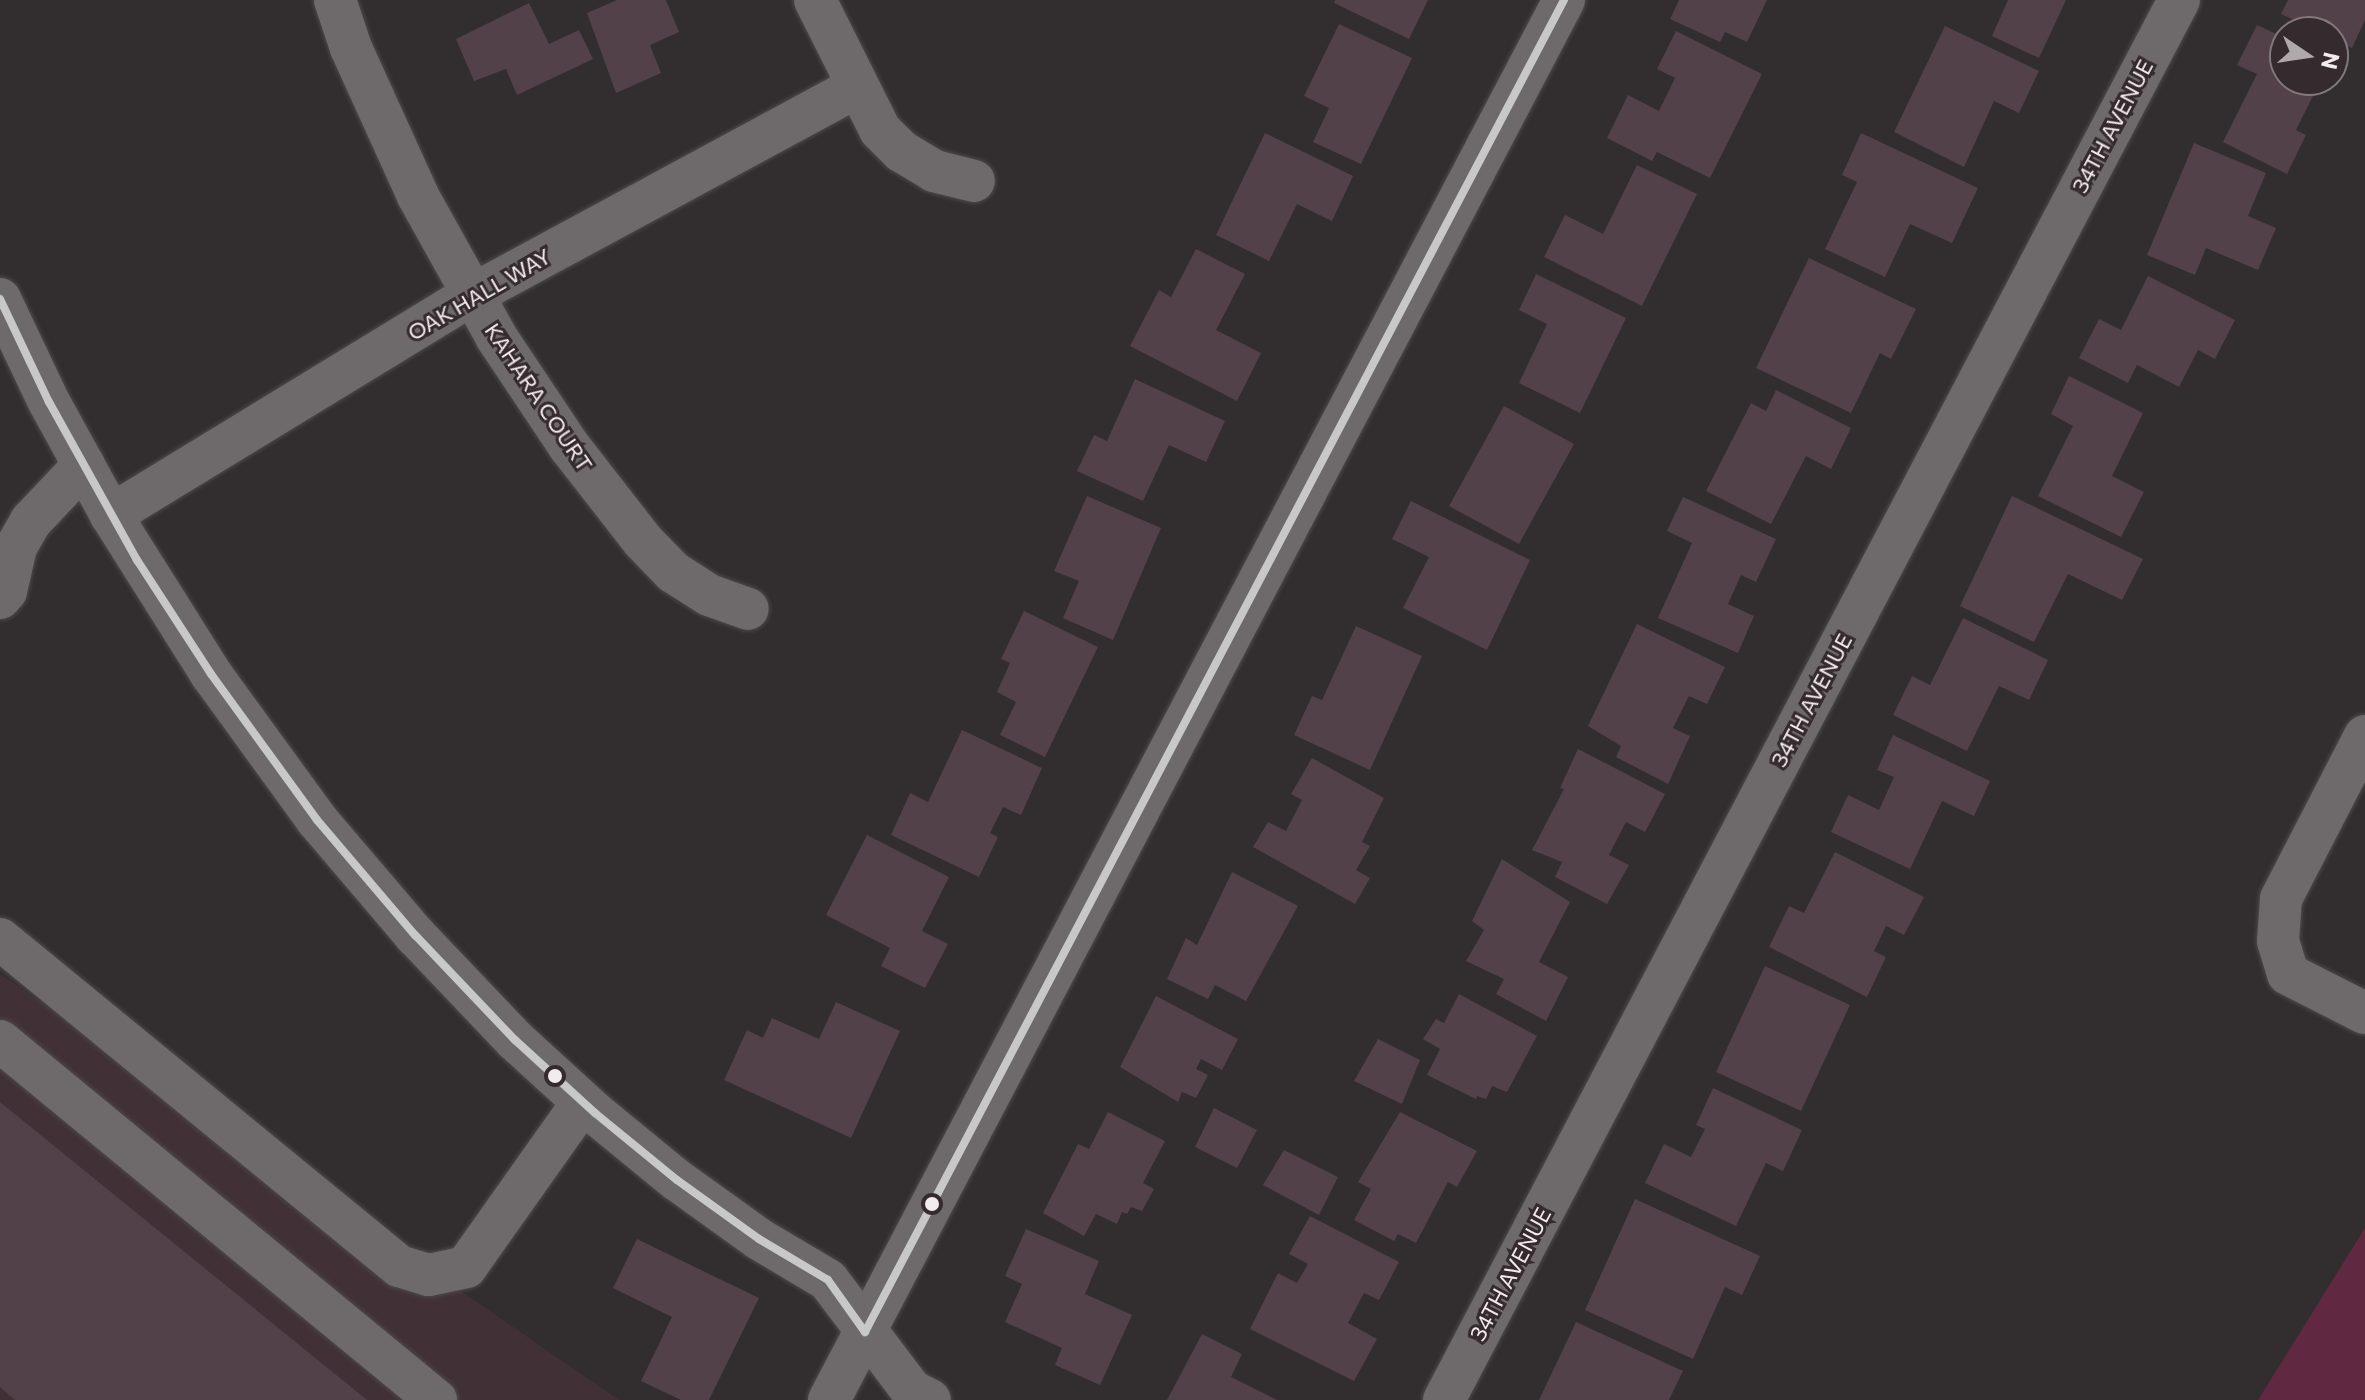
<!DOCTYPE html>
<html>
<head>
<meta charset="utf-8">
<style>
	body { margin:0 }
	#map { position:relative; width:2365px; height:1400px; overflow:hidden; background:#322d2f; font-family:Commissioner,sans-serif }
	div>[style] { position:absolute }
	.built>* { inset:0; background:#413137 }
	.green>* { inset:0; background:#612941 }
	.building>* { inset:0; background:#524149 }
	.roads { filter:drop-shadow(0 0 2px #4d494b) drop-shadow(0 0 2px #4d494b) }
	.minor>* { height:42px; margin:-21px; padding:0 21px; transform-origin:21px; border-radius:21px; background:#6e6a6b }
	.bus-1>* { height:8px; margin:-4px; padding:0 4px; transform-origin:4px; border-radius:4px; background:#c8c8c8 }
	.dots>* { width:22px; height:22px; translate:-50% -50%; box-sizing:border-box; border:4px solid #352a2e; border-radius:50% }
	span { translate:-50% -50%; white-space:nowrap; text-align:center; line-height:1.15; -webkit-text-stroke:6px #352a2e; paint-order:stroke }
	.street-label { font-size:22px; color:#f3ecee }
	.north { position:absolute; left:2269px; top:16px; width:80px; height:80px; box-sizing:border-box; background:#352a2e; border:2px solid #81787b; border-radius:50%; rotate:103deg; font-size:22px; font-weight:700; line-height:32px; text-align:center; color:#f3ecee }
	.north::after { content:''; display:block; margin:auto; width:28px; height:36px; background:#afa9ab; clip-path:polygon(50% 0,100% 100%,50% 72%,0 100%) }
</style>
</head>
<body>
<div id="map">
	<div class="built">
		<i style="clip-path:polygon(0 974px,619px 1400px,0 1400px)"></i>
	</div>
	<div class="green">
		<i style="clip-path:polygon(2365px 1228px,2365px 1400px,2258px 1400px)"></i>
	</div>
	<div class="building">
		<i style="clip-path:polygon(617px 0,666px 0,679px 32px,650px 45px,661px 73px,616px 93px,587px 13px)"></i>
		<i style="clip-path:polygon(1335px 0,1428px 0,1409px 39px,1334px 3px)"></i>
		<i style="clip-path:polygon(1679px 0,1767px 0,1747px 42px,1725px 32px,1720px 42px,1670px 19px)"></i>
		<i style="clip-path:polygon(2008px 0,2066px 0,2039px 58px,1992px 36px)"></i>
		<i style="clip-path:polygon(2288px 0,2365px 0,2365px 20px,2352px 48px,2333px 39px,2333px 32px,2319px 32px,2281px 14px)"></i>
		<i style="clip-path:polygon(529px 3px,549px 44px,579px 30px,593px 59px,517px 95px,506px 69px,474px 81px,456px 39px)"></i>
		<i style="clip-path:polygon(1339px 24px,1412px 58px,1361px 164px,1313px 142px,1329px 108px,1304px 96px)"></i>
		<i style="clip-path:polygon(2257px 25px,2285px 38px,2285px 80px,2321px 80px,2296px 130px,2306px 135px,2287px 174px,2223px 142px,2257px 74px,2237px 65px)"></i>
		<i style="clip-path:polygon(1945px 26px,2039px 71px,2019px 113px,1994px 101px,1964px 167px,1894px 132px)"></i>
		<i style="clip-path:polygon(1676px 31px,1762px 74px,1710px 178px,1657px 152px,1652px 161px,1607px 138px,1628px 95px,1659px 111px,1675px 78px,1657px 69px)"></i>
		<i style="clip-path:polygon(1265px 133px,1353px 176px,1332px 221px,1297px 204px,1269px 261px,1216px 235px)"></i>
		<i style="clip-path:polygon(1861px 133px,1978px 188px,1952px 243px,1910px 224px,1885px 277px,1825px 249px,1857px 182px,1842px 175px)"></i>
		<i style="clip-path:polygon(2194px 143px,2266px 173px,2248px 216px,2276px 228px,2258px 270px,2206px 248px,2195px 275px,2147px 255px)"></i>
		<i style="clip-path:polygon(1637px 165px,1697px 194px,1642px 306px,1544px 257px,1565px 215px,1603px 234px)"></i>
		<i style="clip-path:polygon(1196px 249px,1245px 274px,1216px 330px,1261px 353px,1237px 401px,1130px 346px,1159px 290px,1171px 297px)"></i>
		<i style="clip-path:polygon(1809px 258px,1916px 309px,1891px 359px,1880px 353px,1851px 413px,1756px 368px)"></i>
		<i style="clip-path:polygon(1536px 274px,1626px 318px,1580px 413px,1519px 383px,1547px 324px,1519px 310px)"></i>
		<i style="clip-path:polygon(2148px 276px,2235px 320px,2215px 359px,2198px 350px,2179px 387px,2137px 365px,2128px 383px,2079px 358px,2099px 319px,2121px 330px)"></i>
		<i style="clip-path:polygon(2069px 376px,2143px 413px,2112px 476px,2144px 492px,2121px 537px,2038px 496px,2073px 426px,2051px 414px)"></i>
		<i style="clip-path:polygon(1135px 379px,1225px 421px,1206px 462px,1169px 445px,1143px 501px,1077px 471px,1094px 435px,1107px 441px)"></i>
		<i style="clip-path:polygon(1776px 390px,1851px 428px,1831px 469px,1806px 456px,1771px 524px,1706px 491px,1751px 403px,1766px 411px)"></i>
		<i style="clip-path:polygon(1504px 406px,1574px 444px,1519px 544px,1449px 506px)"></i>
		<i style="clip-path:polygon(1087px 496px,1161px 528px,1113px 640px,1063px 618px,1079px 581px,1054px 571px)"></i>
		<i style="clip-path:polygon(2012px 496px,2143px 559px,2122px 600px,2068px 574px,2034px 642px,1960px 606px)"></i>
		<i style="clip-path:polygon(1683px 497px,1776px 539px,1756px 582px,1741px 575px,1728px 604px,1754px 616px,1738px 653px,1658px 618px,1692px 543px,1667px 531px)"></i>
		<i style="clip-path:polygon(1411px 501px,1530px 560px,1487px 650px,1403px 608px,1429px 557px,1392px 539px)"></i>
		<i style="clip-path:polygon(1024px 611px,1098px 647px,1045px 757px,1000px 735px,1016px 702px,997px 692px,1010px 663px,1001px 659px)"></i>
		<i style="clip-path:polygon(1963px 618px,2048px 660px,2029px 700px,1999px 686px,1967px 751px,1893px 715px,1912px 676px,1930px 685px)"></i>
		<i style="clip-path:polygon(1637px 624px,1725px 667px,1707px 704px,1689px 696px,1673px 728px,1690px 736px,1668px 784px,1616px 757px,1621px 746px,1588px 726px)"></i>
		<i style="clip-path:polygon(1356px 626px,1422px 656px,1370px 770px,1294px 735px,1312px 696px,1322px 700px)"></i>
		<i style="clip-path:polygon(962px 730px,1042px 768px,1021px 815px,1003px 807px,990px 833px,998px 837px,979px 877px,891px 835px,910px 793px,928px 802px)"></i>
		<i style="clip-path:polygon(1893px 735px,1990px 781px,1974px 816px,1942px 801px,1910px 869px,1831px 832px,1848px 795px,1879px 810px,1894px 777px,1877px 770px)"></i>
		<i style="clip-path:polygon(1578px 749px,1665px 794px,1645px 832px,1626px 822px,1609px 855px,1629px 865px,1607px 904px,1555px 877px,1562px 862px,1532px 850px,1564px 789px,1560px 788px)"></i>
		<i style="clip-path:polygon(1312px 758px,1384px 798px,1362px 842px,1370px 846px,1356px 870px,1370px 878px,1355px 904px,1253px 847px,1268px 822px,1286px 831px,1302px 800px,1291px 794px)"></i>
		<i style="clip-path:polygon(867px 835px,949px 877px,922px 931px,948px 944px,925px 988px,881px 966px,890px 948px,826px 915px)"></i>
		<i style="clip-path:polygon(1835px 852px,1924px 897px,1904px 935px,1886px 926px,1874px 951px,1886px 957px,1867px 997px,1769px 947px,1789px 906px,1804px 913px)"></i>
		<i style="clip-path:polygon(1502px 859px,1570px 902px,1539px 962px,1568px 977px,1546px 1021px,1496px 994px,1504px 979px,1466px 961px,1484px 930px,1472px 921px)"></i>
		<i style="clip-path:polygon(1232px 872px,1298px 906px,1246px 1001px,1215px 985px,1208px 999px,1167px 979px,1186px 938px,1197px 945px)"></i>
		<i style="clip-path:polygon(1765px 966px,1850px 1005px,1801px 1111px,1716px 1072px)"></i>
		<i style="clip-path:polygon(1459px 994px,1537px 1036px,1507px 1092px,1492px 1086px,1486px 1099px,1477px 1096px,1476px 1099px,1427px 1075px,1440px 1049px,1423px 1039px,1436px 1019px,1444px 1023px)"></i>
		<i style="clip-path:polygon(1156px 996px,1238px 1039px,1222px 1070px,1201px 1059px,1196px 1069px,1208px 1075px,1196px 1098px,1182px 1092px,1178px 1102px,1120px 1067px)"></i>
		<i style="clip-path:polygon(836px 1002px,900px 1031px,851px 1138px,724px 1080px,747px 1030px,763px 1038px,772px 1018px,819px 1039px)"></i>
		<i style="clip-path:polygon(1378px 1039px,1420px 1060px,1402px 1104px,1354px 1081px)"></i>
		<i style="clip-path:polygon(1713px 1088px,1802px 1130px,1783px 1171px,1766px 1163px,1736px 1226px,1645px 1183px,1664px 1144px,1691px 1157px,1705px 1129px,1696px 1125px)"></i>
		<i style="clip-path:polygon(0 1102px,367px 1400px,15px 1400px,0 1387px)"></i>
		<i style="clip-path:polygon(1214px 1108px,1257px 1130px,1237px 1168px,1195px 1147px)"></i>
		<i style="clip-path:polygon(1108px 1112px,1165px 1141px,1143px 1183px,1154px 1189px,1142px 1211px,1131px 1207px,1127px 1214px,1122px 1212px,1117px 1224px,1096px 1214px,1084px 1236px,1043px 1213px,1078px 1144px,1089px 1149px)"></i>
		<i style="clip-path:polygon(1400px 1112px,1477px 1151px,1457px 1187px,1448px 1182px,1416px 1243px,1398px 1234px,1394px 1241px,1354px 1220px,1371px 1189px,1358px 1182px)"></i>
		<i style="clip-path:polygon(1284px 1150px,1338px 1177px,1319px 1215px,1263px 1185px)"></i>
		<i style="clip-path:polygon(1635px 1199px,1760px 1256px,1742px 1295px,1725px 1287px,1693px 1359px,1585px 1310px)"></i>
		<i style="clip-path:polygon(1310px 1216px,1399px 1262px,1379px 1300px,1364px 1293px,1348px 1323px,1377px 1339px,1354px 1381px,1250px 1329px,1278px 1273px,1297px 1283px,1308px 1264px,1289px 1254px)"></i>
		<i style="clip-path:polygon(1026px 1229px,1099px 1261px,1085px 1294px,1132px 1315px,1100px 1385px,1055px 1365px,1062px 1348px,1005px 1322px,1022px 1284px,1005px 1276px)"></i>
		<i style="clip-path:polygon(637px 1239px,759px 1298px,709px 1400px,681px 1400px,641px 1381px,672px 1317px,613px 1288px)"></i>
		<i style="clip-path:polygon(1576px 1322px,1683px 1371px,1669px 1400px,1539px 1400px)"></i>
		<i style="clip-path:polygon(1202px 1334px,1242px 1354px,1231px 1377px,1277px 1400px,1167px 1400px)"></i>
	</div>
	<div class="roads">
		<div class="minor">
			<i style="left:335px;top:0;width:51px;rotate:71.6deg"></i>
			<i style="left:351px;top:48px;width:162px;rotate:65.6deg"></i>
			<i style="left:418px;top:196px;width:162px;rotate:60.9deg"></i>
			<i style="left:497px;top:338px;width:130px;rotate:56.3deg"></i>
			<i style="left:569px;top:446px;width:120px;rotate:52.1deg"></i>
			<i style="left:643px;top:541px;width:43px;rotate:45.9deg"></i>
			<i style="left:673px;top:572px;width:43px;rotate:32.6deg"></i>
			<i style="left:709px;top:595px;width:41px;rotate:19.7deg"></i>
			<i style="left:815px;top:0;width:145px;rotate:63.4deg"></i>
			<i style="left:880px;top:130px;width:30px;rotate:45deg"></i>
			<i style="left:901px;top:151px;width:39px;rotate:31deg"></i>
			<i style="left:934px;top:171px;width:41px;rotate:14deg"></i>
			<i style="left:0;top:299px;width:114px;rotate:64.6deg"></i>
			<i style="left:49px;top:402px;width:129px;rotate:61.2deg"></i>
			<i style="left:111px;top:515px;width:188px;rotate:57.8deg"></i>
			<i style="left:211px;top:674px;width:180px;rotate:54deg"></i>
			<i style="left:317px;top:820px;width:151px;rotate:49.6deg"></i>
			<i style="left:415px;top:935px;width:145px;rotate:46.4deg"></i>
			<i style="left:515px;top:1040px;width:108px;rotate:42.4deg"></i>
			<i style="left:595px;top:1113px;width:106px;rotate:39.3deg"></i>
			<i style="left:677px;top:1180px;width:101px;rotate:35.7deg"></i>
			<i style="left:759px;top:1239px;width:80px;rotate:30.7deg"></i>
			<i style="left:828px;top:1280px;width:139px;rotate:52.9deg"></i>
			<i style="left:912px;top:1391px;width:20px;rotate:27deg"></i>
			<i style="left:111px;top:515px;width:423px;rotate:-31.4deg"></i>
			<i style="left:472px;top:295px;width:437px;rotate:-28.4deg"></i>
			<i style="left:0;top:598px;width:9px;rotate:-49deg"></i>
			<i style="left:6px;top:591px;width:45px;rotate:-77.2deg"></i>
			<i style="left:16px;top:547px;width:30px;rotate:-60deg"></i>
			<i style="left:31px;top:521px;width:77px;rotate:-46.6deg"></i>
			<i style="left:2365px;top:736px;width:183px;rotate:117.3deg"></i>
			<i style="left:2281px;top:899px;width:42px;rotate:94.1deg"></i>
			<i style="left:2278px;top:941px;width:34px;rotate:73deg"></i>
			<i style="left:2288px;top:974px;width:86px;rotate:26.9deg"></i>
			<i style="left:0;top:939px;width:516px;rotate:39.34deg"></i>
			<i style="left:399px;top:1266px;width:31px;rotate:17deg"></i>
			<i style="left:429px;top:1275px;width:38px;rotate:-12deg"></i>
			<i style="left:466px;top:1267px;width:202px;rotate:-54.7deg"></i>
			<i style="left:0;top:1041px;width:565px;rotate:39.47deg"></i>
			<i style="left:829px;top:1400px;width:1581px;rotate:-62.3deg"></i>
			<i style="left:1444px;top:1400px;width:1581px;rotate:-62.3deg"></i>
		</div>
	</div>
	<div class="bus-1">
		<i style="left:0;top:299px;width:114px;rotate:64.6deg"></i>
		<i style="left:49px;top:402px;width:181px;rotate:60.9deg"></i>
		<i style="left:137px;top:560px;width:136px;rotate:57deg"></i>
		<i style="left:211px;top:674px;width:180px;rotate:54deg"></i>
		<i style="left:317px;top:820px;width:151px;rotate:49.6deg"></i>
		<i style="left:415px;top:935px;width:145px;rotate:46.4deg"></i>
		<i style="left:515px;top:1040px;width:108px;rotate:42.4deg"></i>
		<i style="left:595px;top:1113px;width:106px;rotate:39.3deg"></i>
		<i style="left:677px;top:1180px;width:101px;rotate:35.7deg"></i>
		<i style="left:759px;top:1239px;width:80px;rotate:30.7deg"></i>
		<i style="left:828px;top:1280px;width:64px;rotate:54.6deg"></i>
		<i style="left:865px;top:1332px;width:1504px;rotate:-62.31deg"></i>
	</div>
	<div class="dots">
		<i style="left:555px;top:1076px;background:#f3ecee"></i>
		<i style="left:932px;top:1204px;background:#f3ecee"></i>
	</div>
	<div class="street-label">
		<span style="left:2112px;top:126px;rotate:-62deg">34TH AVENUE</span>
		<span style="left:479px;top:294px;rotate:-30deg">OAK HALL WAY</span>
		<span style="left:539px;top:397px;rotate:56deg">KAHARA COURT</span>
		<span style="left:1811px;top:700px;rotate:-62deg">34TH AVENUE</span>
		<span style="left:1510px;top:1274px;rotate:-62deg">34TH AVENUE</span>
	</div>
	<div class="north">N</div>
</div>
</body>
</html>
